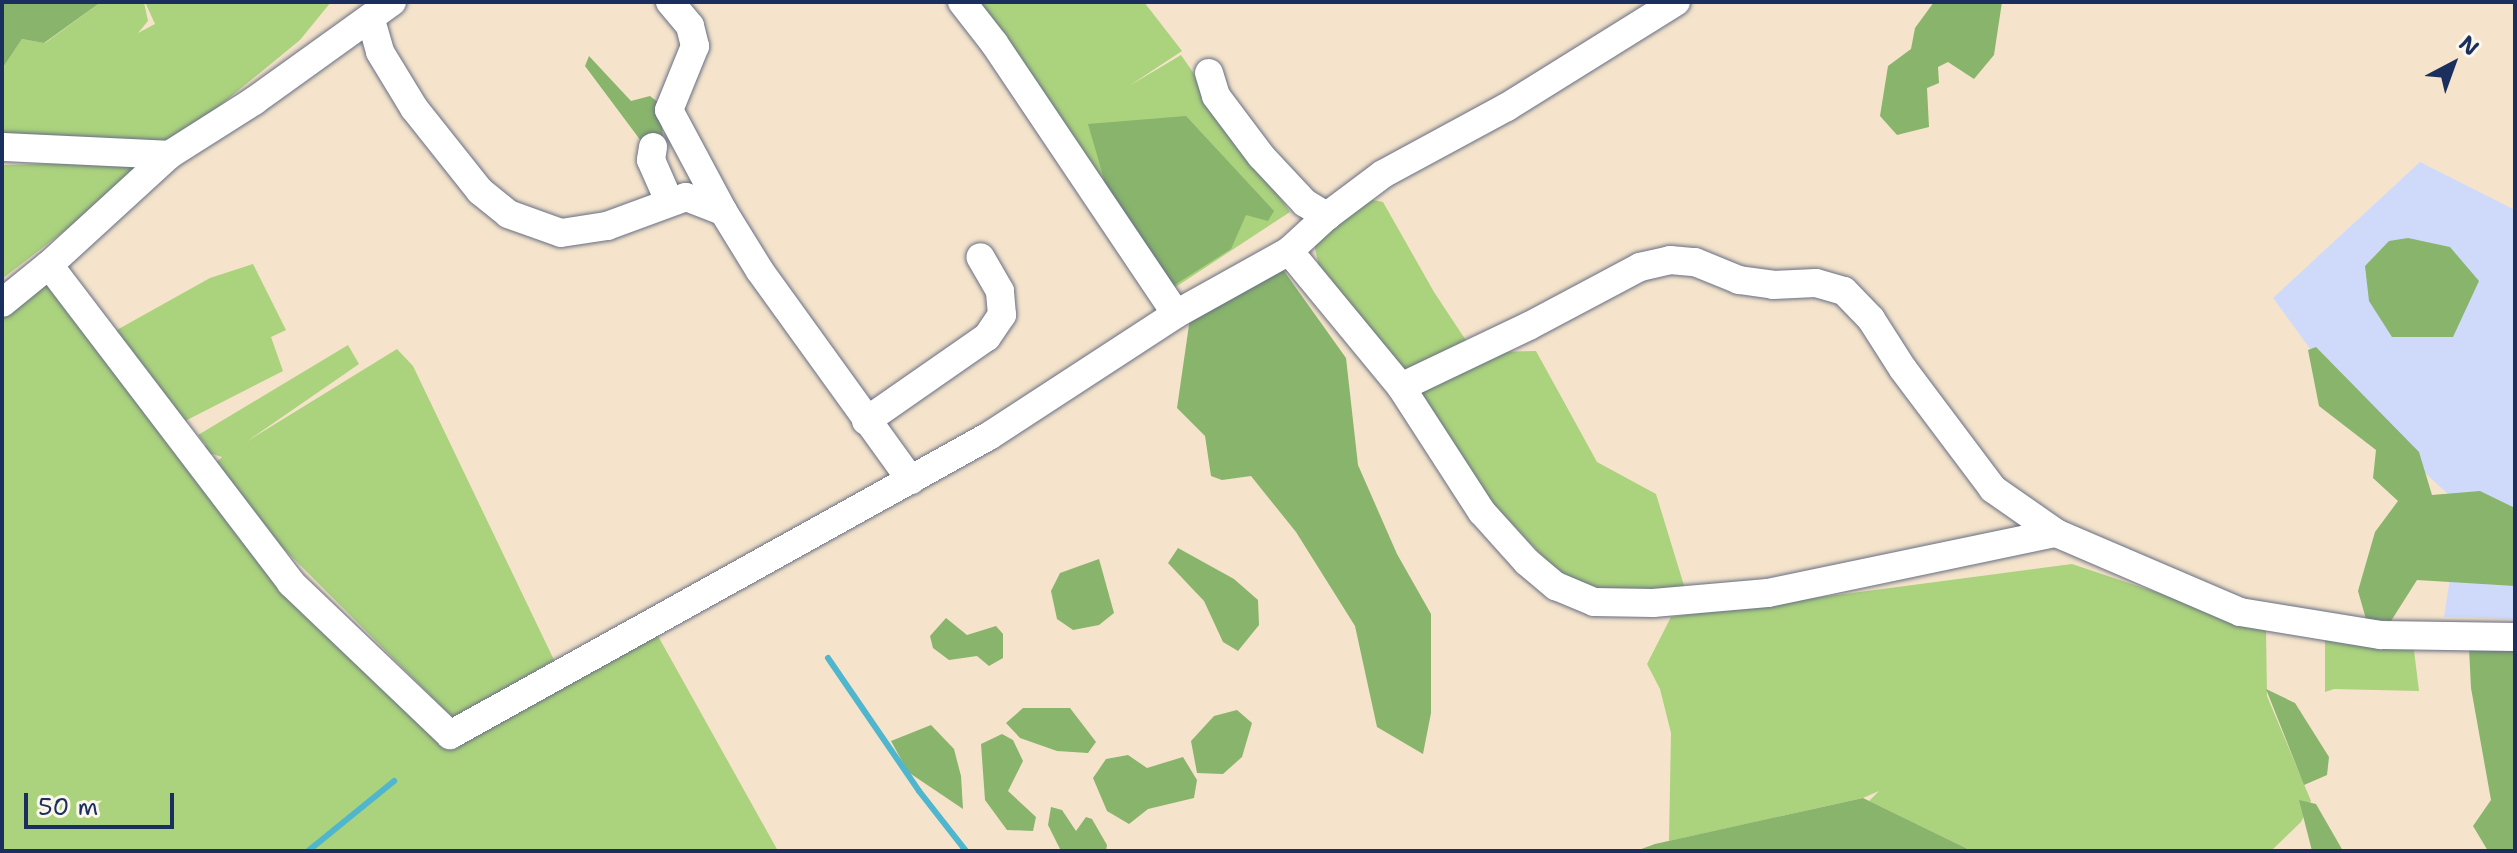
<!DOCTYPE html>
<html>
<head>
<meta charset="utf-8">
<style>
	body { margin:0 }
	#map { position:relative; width:2517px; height:853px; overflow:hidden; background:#f5e4cb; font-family:"Shantell Sans",sans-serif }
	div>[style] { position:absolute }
	.built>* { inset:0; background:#cfdafa }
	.green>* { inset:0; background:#abd27d }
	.forest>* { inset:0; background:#88b46c }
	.stream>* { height:6px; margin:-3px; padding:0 3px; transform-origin:3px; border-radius:3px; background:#4fb6ce }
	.roads { filter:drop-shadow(0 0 2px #676e84) drop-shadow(0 0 2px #676e84) }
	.minor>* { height:28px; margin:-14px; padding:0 14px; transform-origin:14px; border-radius:14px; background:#fff }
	span { translate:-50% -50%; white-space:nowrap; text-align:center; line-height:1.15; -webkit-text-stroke:8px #fbf7ec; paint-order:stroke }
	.frame { position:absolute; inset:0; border:4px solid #1b2f5e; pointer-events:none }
	.north { position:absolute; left:2413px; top:24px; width:80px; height:80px; -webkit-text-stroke:6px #fbf7ec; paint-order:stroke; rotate:41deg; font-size:22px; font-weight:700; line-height:32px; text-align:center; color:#1b2f5e }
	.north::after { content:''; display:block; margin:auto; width:28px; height:36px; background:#1b2f5e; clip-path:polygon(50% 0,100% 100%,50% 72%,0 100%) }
	.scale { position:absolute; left:24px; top:793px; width:150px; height:36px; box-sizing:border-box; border:4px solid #1b2f5e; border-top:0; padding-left:10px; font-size:24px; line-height:28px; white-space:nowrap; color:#1b2f5e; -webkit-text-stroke:6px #fbf7ec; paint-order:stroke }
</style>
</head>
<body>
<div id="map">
	<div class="built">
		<i style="clip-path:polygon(2420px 162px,2515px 210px,2515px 619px,2444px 617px,2461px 506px,2351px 405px,2273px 298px)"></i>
	</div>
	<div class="green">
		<i style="clip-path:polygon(101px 2px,144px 2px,148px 21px,138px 33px,155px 24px,145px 2px,331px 2px,300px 40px,168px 148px,2px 150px,2px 69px,22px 39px,45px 43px)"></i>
		<i style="clip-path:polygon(962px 2px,1144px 2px,1182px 51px,1129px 86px,1181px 55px,1290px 212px,1168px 292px)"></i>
		<i style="clip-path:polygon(154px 161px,46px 245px,2px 279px,2px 165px)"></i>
		<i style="clip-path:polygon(1373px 200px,1383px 202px,1434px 292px,1467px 342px,1492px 352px,1536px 351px,1597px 462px,1656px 494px,1686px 592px,1595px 589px,1564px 579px,1464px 473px,1321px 276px,1313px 239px,1324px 228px)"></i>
		<i style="clip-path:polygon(253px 264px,286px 330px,271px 337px,283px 371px,187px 420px,183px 427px,106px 336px,210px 278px)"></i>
		<i style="clip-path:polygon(39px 273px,198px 482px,453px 746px,658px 636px,778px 851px,2px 851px,2px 311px)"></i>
		<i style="clip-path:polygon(348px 345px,359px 364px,246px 442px,397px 349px,413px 366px,554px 660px,458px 718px,453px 718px,236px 501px,211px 467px,222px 457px,200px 450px,206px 445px,198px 435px)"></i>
		<i style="clip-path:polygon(2072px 564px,2266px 629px,2267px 696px,2311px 801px,2301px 822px,2271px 851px,1972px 851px,1869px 801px,1879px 791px,1863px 798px,1669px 841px,1671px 733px,1660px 689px,1647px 664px,1671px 617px)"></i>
		<i style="clip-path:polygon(2325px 637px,2413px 642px,2419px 691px,2334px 689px,2325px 692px)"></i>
	</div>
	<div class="forest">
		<i style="clip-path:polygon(2px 2px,101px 2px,44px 43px,22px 39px,2px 69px)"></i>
		<i style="clip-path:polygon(1934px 2px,2002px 2px,1994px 55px,1974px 79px,1948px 62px,1938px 67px,1939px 83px,1927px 88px,1929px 127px,1897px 135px,1880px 116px,1888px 66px,1911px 49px,1915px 28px)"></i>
		<i style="clip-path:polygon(589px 56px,631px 101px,650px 96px,659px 103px,663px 136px,641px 141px,585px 66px)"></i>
		<i style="clip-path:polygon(1186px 116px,1274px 211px,1268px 221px,1246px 215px,1231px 249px,1173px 286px,1113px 210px,1088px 124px)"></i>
		<i style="clip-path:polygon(2408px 238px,2450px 247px,2479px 281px,2453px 337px,2392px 337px,2369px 301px,2365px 266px,2389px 241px)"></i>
		<i style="clip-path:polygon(1279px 264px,1346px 358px,1358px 465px,1397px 554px,1431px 614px,1431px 713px,1423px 754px,1377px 727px,1355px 626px,1296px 532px,1251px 476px,1222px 480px,1211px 476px,1205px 436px,1177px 408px,1190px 318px)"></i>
		<i style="clip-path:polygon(2316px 347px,2419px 452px,2432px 495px,2480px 491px,2515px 508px,2515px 586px,2417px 580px,2391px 621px,2366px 619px,2358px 591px,2375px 532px,2398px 501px,2373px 478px,2376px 450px,2319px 406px,2308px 350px)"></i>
		<i style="clip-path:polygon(1178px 548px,1234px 579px,1258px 600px,1259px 625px,1238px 651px,1223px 642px,1204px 601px,1168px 563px)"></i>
		<i style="clip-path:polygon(1099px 559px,1114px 613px,1099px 625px,1073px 630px,1057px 619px,1051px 591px,1060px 573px)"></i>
		<i style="clip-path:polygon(946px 618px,967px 635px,996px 626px,1003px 634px,1003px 658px,989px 666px,977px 656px,949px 660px,933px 648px,930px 636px)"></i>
		<i style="clip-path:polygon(2469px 648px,2515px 649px,2515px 851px,2488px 851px,2473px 826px,2491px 800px,2471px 688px)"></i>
		<i style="clip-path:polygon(2266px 689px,2295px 703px,2329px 757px,2327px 775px,2304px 785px)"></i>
		<i style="clip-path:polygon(1023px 708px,1070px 708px,1096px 742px,1088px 753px,1057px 751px,1020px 738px,1006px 723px)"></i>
		<i style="clip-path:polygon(1237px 710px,1252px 723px,1242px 757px,1223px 774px,1197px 773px,1191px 741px,1214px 716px)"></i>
		<i style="clip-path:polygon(931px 725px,954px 749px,961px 776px,963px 809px,908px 772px,891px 741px)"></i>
		<i style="clip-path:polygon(1002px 734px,1013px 740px,1023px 761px,1008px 791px,1036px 817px,1033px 831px,1007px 830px,985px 800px,981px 744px)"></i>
		<i style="clip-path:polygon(1128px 755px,1147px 768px,1183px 757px,1197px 780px,1194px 798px,1148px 809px,1129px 824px,1107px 811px,1093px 778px,1106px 759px)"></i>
		<i style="clip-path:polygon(1863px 798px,1972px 851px,1636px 851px,1655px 844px)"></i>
		<i style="clip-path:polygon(2299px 800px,2316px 804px,2343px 851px,2312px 851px)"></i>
		<i style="clip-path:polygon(1051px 807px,1062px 810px,1076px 831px,1086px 817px,1092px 819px,1107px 845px,1106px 851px,1060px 849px,1048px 825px)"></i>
	</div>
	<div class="stream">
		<i style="left:828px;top:658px;width:161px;rotate:55.6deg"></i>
		<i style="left:919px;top:791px;width:76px;rotate:51.9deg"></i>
		<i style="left:308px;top:851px;width:111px;rotate:-39.1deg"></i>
	</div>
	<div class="roads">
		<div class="minor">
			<i style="left:670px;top:2px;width:31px;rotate:50deg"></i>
			<i style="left:690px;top:26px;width:21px;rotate:76deg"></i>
			<i style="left:695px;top:46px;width:69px;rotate:112.1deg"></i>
			<i style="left:669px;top:110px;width:115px;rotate:61.9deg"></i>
			<i style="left:723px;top:211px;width:70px;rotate:58.3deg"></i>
			<i style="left:760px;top:271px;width:258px;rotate:54.2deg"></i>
			<i style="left:962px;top:2px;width:52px;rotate:52deg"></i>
			<i style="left:994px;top:43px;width:326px;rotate:56.1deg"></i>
			<i style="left:371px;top:20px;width:33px;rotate:74deg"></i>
			<i style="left:380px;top:52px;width:66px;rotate:58.7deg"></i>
			<i style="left:414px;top:108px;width:106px;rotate:51.5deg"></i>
			<i style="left:480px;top:191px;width:36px;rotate:39deg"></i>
			<i style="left:508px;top:214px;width:56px;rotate:19.7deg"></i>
			<i style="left:561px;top:233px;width:47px;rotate:-8.7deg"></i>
			<i style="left:607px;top:226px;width:84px;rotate:-20.2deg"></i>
			<i style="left:686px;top:197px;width:40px;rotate:21deg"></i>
			<i style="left:1209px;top:73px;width:24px;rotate:73deg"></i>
			<i style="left:1216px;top:96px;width:75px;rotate:53.1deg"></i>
			<i style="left:1261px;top:156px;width:64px;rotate:46.9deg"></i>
			<i style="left:1305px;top:203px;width:26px;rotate:31deg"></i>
			<i style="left:2px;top:147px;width:167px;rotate:2.7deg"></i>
			<i style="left:653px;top:147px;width:13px;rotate:99deg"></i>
			<i style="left:651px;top:160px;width:45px;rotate:66.3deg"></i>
			<i style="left:1289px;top:251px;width:176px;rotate:50.5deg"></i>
			<i style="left:1401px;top:387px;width:149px;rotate:57.1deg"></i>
			<i style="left:1482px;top:512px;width:67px;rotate:48deg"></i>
			<i style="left:1527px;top:562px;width:38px;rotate:40deg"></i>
			<i style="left:1556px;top:586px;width:41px;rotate:22.8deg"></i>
			<i style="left:1594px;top:602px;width:59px;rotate:1deg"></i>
			<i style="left:1653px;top:603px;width:115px;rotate:-5deg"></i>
			<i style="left:1768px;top:593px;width:294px;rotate:-11.8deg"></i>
			<i style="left:2056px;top:533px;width:200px;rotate:23.2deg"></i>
			<i style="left:2240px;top:612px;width:143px;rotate:9.3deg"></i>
			<i style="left:2381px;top:635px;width:134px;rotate:0.9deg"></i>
			<i style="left:49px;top:265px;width:400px;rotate:52.7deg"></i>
			<i style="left:291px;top:583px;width:220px;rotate:43.7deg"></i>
			<i style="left:450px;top:735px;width:616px;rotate:-29.02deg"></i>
			<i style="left:989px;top:436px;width:223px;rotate:-33.1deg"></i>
			<i style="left:1176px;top:314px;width:129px;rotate:-29.1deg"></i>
			<i style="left:1289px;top:251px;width:52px;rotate:-42.6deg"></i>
			<i style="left:1327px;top:216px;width:70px;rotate:-36.9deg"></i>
			<i style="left:1383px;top:174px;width:141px;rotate:-28.4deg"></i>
			<i style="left:1507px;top:107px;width:199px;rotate:-31.9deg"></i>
			<i style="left:2px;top:303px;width:60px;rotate:-39deg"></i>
			<i style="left:49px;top:265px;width:163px;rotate:-42.5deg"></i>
			<i style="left:169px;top:155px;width:101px;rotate:-32.4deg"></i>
			<i style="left:254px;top:101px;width:170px;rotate:-35.7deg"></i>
			<i style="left:1401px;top:387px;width:142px;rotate:-25.5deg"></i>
			<i style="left:1529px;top:326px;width:126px;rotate:-28deg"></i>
			<i style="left:1640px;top:267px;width:31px;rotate:-13deg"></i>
			<i style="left:1670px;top:260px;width:25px;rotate:5deg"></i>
			<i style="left:1695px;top:262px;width:48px;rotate:22.2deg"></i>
			<i style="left:1739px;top:280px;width:34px;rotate:8deg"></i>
			<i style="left:1773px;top:285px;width:43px;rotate:-2.7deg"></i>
			<i style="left:1816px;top:283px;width:29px;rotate:16deg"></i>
			<i style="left:1844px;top:291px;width:39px;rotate:46deg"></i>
			<i style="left:1871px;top:319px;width:59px;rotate:57.4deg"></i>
			<i style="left:1903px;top:369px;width:150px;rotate:53.1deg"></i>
			<i style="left:1993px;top:489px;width:77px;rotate:34.9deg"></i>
			<i style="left:866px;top:421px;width:147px;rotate:-34.8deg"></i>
			<i style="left:987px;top:337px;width:27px;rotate:-56deg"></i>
			<i style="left:1002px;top:315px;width:24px;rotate:-95deg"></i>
			<i style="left:1000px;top:291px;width:39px;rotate:-120deg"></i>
		</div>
	</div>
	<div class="frame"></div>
	<div class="north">N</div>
	<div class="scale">50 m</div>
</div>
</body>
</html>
